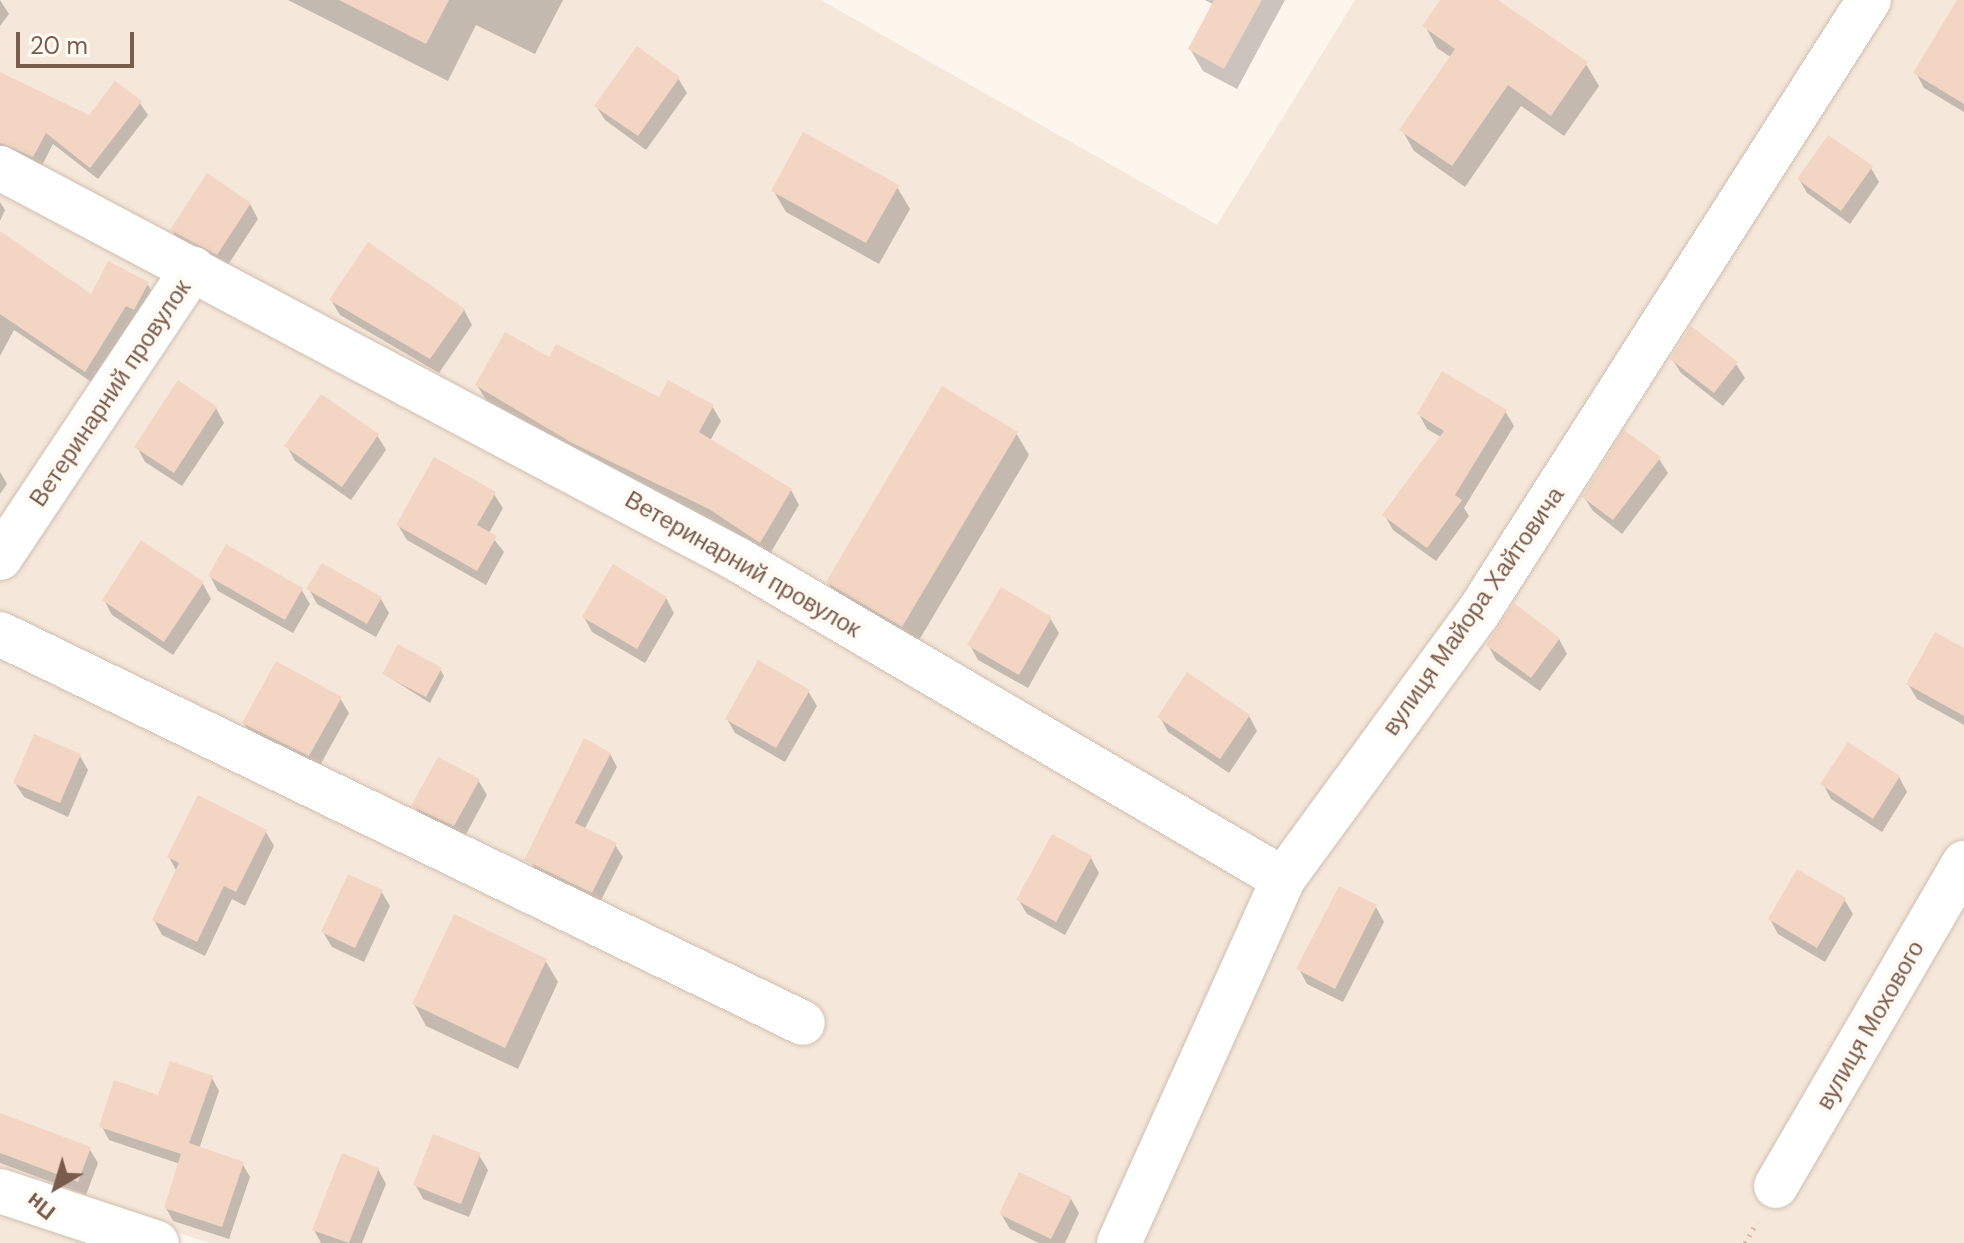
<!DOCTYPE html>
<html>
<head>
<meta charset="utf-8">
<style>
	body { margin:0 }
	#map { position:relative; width:1964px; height:1243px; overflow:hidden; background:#fdf6ec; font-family:"DM Sans",sans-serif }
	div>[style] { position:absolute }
	.residential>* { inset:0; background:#f5e8da }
	.shadow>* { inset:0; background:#0003 }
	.building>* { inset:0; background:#f3d5c3 }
	.path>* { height:5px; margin-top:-2.5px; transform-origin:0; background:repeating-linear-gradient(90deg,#d9b8a5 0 2px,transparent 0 8px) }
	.roads { filter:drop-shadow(0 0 2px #d1beb0) drop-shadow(0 0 2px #d1beb0) }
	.street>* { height:44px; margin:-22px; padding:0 22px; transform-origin:22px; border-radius:22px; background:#fff }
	span { translate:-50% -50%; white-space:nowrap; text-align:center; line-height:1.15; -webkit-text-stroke:8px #fffaf3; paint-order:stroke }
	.street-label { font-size:24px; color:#7a5c4d }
	.north { position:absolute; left:16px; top:1147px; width:80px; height:80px; -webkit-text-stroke:6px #fffaf3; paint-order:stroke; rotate:218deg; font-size:22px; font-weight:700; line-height:32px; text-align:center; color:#7a5c4d }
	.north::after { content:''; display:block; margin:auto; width:28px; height:36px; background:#7a5c4d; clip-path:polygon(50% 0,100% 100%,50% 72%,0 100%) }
	.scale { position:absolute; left:16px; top:32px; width:118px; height:36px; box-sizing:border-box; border:4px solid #7a5c4d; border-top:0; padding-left:10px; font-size:24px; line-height:28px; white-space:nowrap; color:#7a5c4d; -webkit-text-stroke:6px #fffaf3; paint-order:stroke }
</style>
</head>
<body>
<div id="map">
	<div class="residential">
		<i style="clip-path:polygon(0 0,821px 0,1217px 225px,1355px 0,1964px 0,1964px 1243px,209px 1243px,0 1173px)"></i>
		<i style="clip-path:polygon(0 1202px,124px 1243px,0 1243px)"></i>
	</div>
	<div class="shadow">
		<i style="clip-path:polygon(0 0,9px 14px,0 26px)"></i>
		<i style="clip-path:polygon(288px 0,563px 0,535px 54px,476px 25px,448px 81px)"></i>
		<i style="clip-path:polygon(1205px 0,1285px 0,1237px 89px,1203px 71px,1190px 49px,1214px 5px)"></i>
		<i style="clip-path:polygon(1443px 0,1494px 0,1586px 64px,1599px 86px,1564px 136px,1521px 106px,1465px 187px,1414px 151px,1402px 130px,1452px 58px,1437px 48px,1425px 26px)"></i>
		<i style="clip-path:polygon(1964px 34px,1964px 112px,1924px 88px,1916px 73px)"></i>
		<i style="clip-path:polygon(0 74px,89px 117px,140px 103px,148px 115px,98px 179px,53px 144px,40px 169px,0 160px)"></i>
		<i style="clip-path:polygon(678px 78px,687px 93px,646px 150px,605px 120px,596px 106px)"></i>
		<i style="clip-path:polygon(1871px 168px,1879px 182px,1850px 224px,1807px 193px,1799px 179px)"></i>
		<i style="clip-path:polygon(897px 187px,910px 209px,879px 264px,786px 212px,773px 190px)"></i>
		<i style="clip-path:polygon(0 202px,5px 210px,0 221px)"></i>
		<i style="clip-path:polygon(250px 204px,258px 219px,226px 268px,181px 245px,172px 230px)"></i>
		<i style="clip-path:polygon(0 233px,91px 297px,147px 283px,154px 296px,141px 321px,134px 317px,93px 383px,14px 330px,0 356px)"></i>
		<i style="clip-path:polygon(331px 300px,464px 310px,472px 325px,439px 373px,340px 315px)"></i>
		<i style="clip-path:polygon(1672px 359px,1736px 364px,1745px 378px,1723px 406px,1681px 373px)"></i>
		<i style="clip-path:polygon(550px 360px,660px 400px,712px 406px,721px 421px,710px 441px,791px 490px,799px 505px,768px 557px,486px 400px,477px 385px)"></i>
		<i style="clip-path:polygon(216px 408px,224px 423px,182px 486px,145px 462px,137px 447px)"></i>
		<i style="clip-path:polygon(1505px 411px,1514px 426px,1464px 508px,1469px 516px,1436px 561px,1393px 530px,1385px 516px,1441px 437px,1427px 429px,1419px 414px)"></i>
		<i style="clip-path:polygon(1016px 433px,1029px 455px,915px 647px,840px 604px,828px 582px)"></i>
		<i style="clip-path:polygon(377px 435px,386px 450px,351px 500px,295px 461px,287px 446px)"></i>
		<i style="clip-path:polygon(1659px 459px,1668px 473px,1622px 534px,1593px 511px,1584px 497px)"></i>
		<i style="clip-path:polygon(0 472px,7px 484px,0 494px)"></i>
		<i style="clip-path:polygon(494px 494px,503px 508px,489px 533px,504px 552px,486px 585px,407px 540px,398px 525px)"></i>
		<i style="clip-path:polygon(210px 576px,301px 589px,310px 604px,293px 633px,218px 591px)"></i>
		<i style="clip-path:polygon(203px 584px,211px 599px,173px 655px,112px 615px,104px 600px)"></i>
		<i style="clip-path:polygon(309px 589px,381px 599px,389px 613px,376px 637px,317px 604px)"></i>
		<i style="clip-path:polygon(666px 598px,674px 613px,645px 663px,592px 632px,584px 617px)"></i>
		<i style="clip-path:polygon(1050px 618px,1059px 633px,1028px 688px,978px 660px,970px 645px)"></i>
		<i style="clip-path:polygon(1559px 639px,1567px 654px,1540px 691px,1496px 660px,1488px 645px)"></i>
		<i style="clip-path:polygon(1964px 650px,1964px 725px,1917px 699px,1908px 684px)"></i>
		<i style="clip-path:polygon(440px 669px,444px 676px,430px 703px,384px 674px)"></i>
		<i style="clip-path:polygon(808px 691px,817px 706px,785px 762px,735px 733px,727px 719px)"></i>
		<i style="clip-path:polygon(340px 698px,349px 713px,318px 769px,252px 738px,244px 723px)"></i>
		<i style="clip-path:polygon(1249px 716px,1257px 731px,1229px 773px,1168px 732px,1160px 717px)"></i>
		<i style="clip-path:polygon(610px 754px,617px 767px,584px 830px,615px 845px,623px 857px,599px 904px,535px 869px,528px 857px)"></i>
		<i style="clip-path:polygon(80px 756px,88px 770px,68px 817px,24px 797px,15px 783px)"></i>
		<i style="clip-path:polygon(1899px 777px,1907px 792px,1882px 832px,1831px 799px,1823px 784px)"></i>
		<i style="clip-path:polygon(478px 780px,487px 795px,463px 840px,422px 820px,414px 805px)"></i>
		<i style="clip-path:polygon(266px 832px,274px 846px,245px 906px,232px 899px,205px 956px,162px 935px,154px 920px,177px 872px,169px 857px)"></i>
		<i style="clip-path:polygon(1091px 858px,1099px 873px,1065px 935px,1027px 914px,1018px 899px)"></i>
		<i style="clip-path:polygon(381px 891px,390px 906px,364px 962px,332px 947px,323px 932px)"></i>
		<i style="clip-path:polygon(1844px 899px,1853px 914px,1825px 962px,1778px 934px,1770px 919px)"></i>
		<i style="clip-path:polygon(1376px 907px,1384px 922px,1343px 1002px,1307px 984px,1299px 969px)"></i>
		<i style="clip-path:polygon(545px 960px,558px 982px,518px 1069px,426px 1026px,414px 1004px)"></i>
		<i style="clip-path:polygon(212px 1078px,219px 1091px,199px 1149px,242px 1163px,250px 1177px,229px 1239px,173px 1221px,166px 1208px,180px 1164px,109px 1140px,102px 1127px)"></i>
		<i style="clip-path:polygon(0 1115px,89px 1148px,98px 1163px,86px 1195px,0 1163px)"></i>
		<i style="clip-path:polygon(479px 1155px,488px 1170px,469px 1217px,423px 1199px,415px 1184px)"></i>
		<i style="clip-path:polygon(378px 1169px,386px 1184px,362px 1243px,321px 1243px,314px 1230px)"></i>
		<i style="clip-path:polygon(1071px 1199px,1079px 1213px,1065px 1243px,1039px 1243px,1010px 1229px,1001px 1214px)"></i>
	</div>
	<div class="building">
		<i style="clip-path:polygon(339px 0,449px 0,426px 44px)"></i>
		<i style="clip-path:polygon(1214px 0,1262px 0,1224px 69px,1188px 49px)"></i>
		<i style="clip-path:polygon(1440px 0,1498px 0,1588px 62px,1551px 116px,1508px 85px,1452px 166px,1399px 130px,1455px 49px,1422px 26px)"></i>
		<i style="clip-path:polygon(1957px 0,1964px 0,1964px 104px,1913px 73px)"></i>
		<i style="clip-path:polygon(637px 46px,680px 77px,638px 136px,594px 106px)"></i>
		<i style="clip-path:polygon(0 72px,89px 115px,115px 81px,142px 101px,90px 168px,46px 133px,33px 157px,0 143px)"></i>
		<i style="clip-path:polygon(803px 132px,899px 185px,866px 243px,771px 191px)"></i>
		<i style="clip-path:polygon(1828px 135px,1873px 166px,1841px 211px,1797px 179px)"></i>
		<i style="clip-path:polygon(207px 173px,251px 203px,217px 255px,170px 230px)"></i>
		<i style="clip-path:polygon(0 231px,91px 294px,108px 261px,149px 282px,134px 310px,126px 306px,85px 372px,0 314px)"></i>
		<i style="clip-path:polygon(368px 242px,465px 309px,430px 359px,329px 300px)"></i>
		<i style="clip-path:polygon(1691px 326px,1738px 362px,1714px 393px,1670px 359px)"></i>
		<i style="clip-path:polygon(505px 332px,549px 357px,556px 344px,659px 397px,668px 380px,714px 405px,699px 432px,792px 489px,760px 543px,709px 509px,572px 443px,475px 385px)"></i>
		<i style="clip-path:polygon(1442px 371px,1507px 410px,1455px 495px,1462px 500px,1427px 548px,1382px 515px,1444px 431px,1417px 414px)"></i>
		<i style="clip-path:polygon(178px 380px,217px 407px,174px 473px,134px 447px)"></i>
		<i style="clip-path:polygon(942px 386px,1018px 432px,902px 627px,826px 582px)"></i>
		<i style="clip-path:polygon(321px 394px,379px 434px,342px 487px,284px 446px)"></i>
		<i style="clip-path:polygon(1624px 430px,1661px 457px,1613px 520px,1582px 497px)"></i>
		<i style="clip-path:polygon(434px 457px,496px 492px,477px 525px,497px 536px,477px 571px,396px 525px)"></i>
		<i style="clip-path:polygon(141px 540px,204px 582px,164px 642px,102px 600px)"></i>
		<i style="clip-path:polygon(226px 544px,303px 588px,285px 620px,208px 576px)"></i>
		<i style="clip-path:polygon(322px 563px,382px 597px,367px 624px,306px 589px)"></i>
		<i style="clip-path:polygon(613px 564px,667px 597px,637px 649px,582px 617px)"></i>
		<i style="clip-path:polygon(1001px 587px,1052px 617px,1019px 675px,967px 645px)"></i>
		<i style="clip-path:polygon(1514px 603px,1560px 638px,1531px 678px,1486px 645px)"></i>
		<i style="clip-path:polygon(1935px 632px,1964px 648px,1964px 716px,1906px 684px)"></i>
		<i style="clip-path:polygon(398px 644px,442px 668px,426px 697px,382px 674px)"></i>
		<i style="clip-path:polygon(758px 660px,810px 690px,776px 748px,725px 719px)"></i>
		<i style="clip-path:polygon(276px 661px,342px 697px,309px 756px,242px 723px)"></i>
		<i style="clip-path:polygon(1187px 672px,1250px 715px,1220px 759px,1157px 717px)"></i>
		<i style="clip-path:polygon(34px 734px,81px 754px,60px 803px,13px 783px)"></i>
		<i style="clip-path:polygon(584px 738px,611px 753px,575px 823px,617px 843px,592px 893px,524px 860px)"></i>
		<i style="clip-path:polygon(1848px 742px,1900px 776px,1873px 819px,1820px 784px)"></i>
		<i style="clip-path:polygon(438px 757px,480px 779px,454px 826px,411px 806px)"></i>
		<i style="clip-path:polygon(198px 795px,267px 830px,236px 892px,224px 886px,197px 942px,152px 920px,179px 863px,167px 857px)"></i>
		<i style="clip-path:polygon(1052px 834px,1092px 856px,1056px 922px,1016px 900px)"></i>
		<i style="clip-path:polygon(1797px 869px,1846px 898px,1817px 948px,1768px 919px)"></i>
		<i style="clip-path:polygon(348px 874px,383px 890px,355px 948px,321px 932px)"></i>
		<i style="clip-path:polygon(1339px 886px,1377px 905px,1335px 989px,1296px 969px)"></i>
		<i style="clip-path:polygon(454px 914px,547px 959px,505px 1048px,412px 1004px)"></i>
		<i style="clip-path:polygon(170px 1061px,213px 1076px,189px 1143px,244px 1162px,222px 1227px,164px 1208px,181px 1154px,99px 1127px,114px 1080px,158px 1095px)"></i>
		<i style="clip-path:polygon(0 1113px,91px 1147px,78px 1182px,0 1153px)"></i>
		<i style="clip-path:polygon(433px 1134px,481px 1153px,461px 1204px,413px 1185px)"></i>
		<i style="clip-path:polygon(342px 1153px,379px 1168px,349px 1243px,312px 1230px)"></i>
		<i style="clip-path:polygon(1019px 1172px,1072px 1197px,1051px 1239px,999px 1214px)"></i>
	</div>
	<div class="path">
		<i style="left:1745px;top:1243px;width:24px;rotate:-60deg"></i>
	</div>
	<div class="roads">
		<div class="street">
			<i style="left:0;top:168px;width:834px;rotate:27.95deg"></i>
			<i style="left:737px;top:559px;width:633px;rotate:30.37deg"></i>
			<i style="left:0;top:558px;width:348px;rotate:-56.3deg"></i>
			<i style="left:0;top:634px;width:892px;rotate:25.85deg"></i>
			<i style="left:1776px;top:1186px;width:374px;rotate:-59.8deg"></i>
			<i style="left:0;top:1191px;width:165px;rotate:18.3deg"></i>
			<i style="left:1119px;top:1243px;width:399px;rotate:-65.7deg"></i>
			<i style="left:1283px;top:879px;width:330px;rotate:-53.8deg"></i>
			<i style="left:1478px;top:613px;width:727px;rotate:-57.47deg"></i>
		</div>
	</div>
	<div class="street-label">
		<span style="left:110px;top:393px;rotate:-56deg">Ветеринарний провулок</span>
		<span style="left:743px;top:564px;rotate:30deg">Ветеринарний провулок</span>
		<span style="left:1473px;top:611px;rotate:-55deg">вулиця Майора Хайтовича</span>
		<span style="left:1870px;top:1025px;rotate:-60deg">вулиця Мохового</span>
	</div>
	<div class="north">Пн</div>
	<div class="scale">20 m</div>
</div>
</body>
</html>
